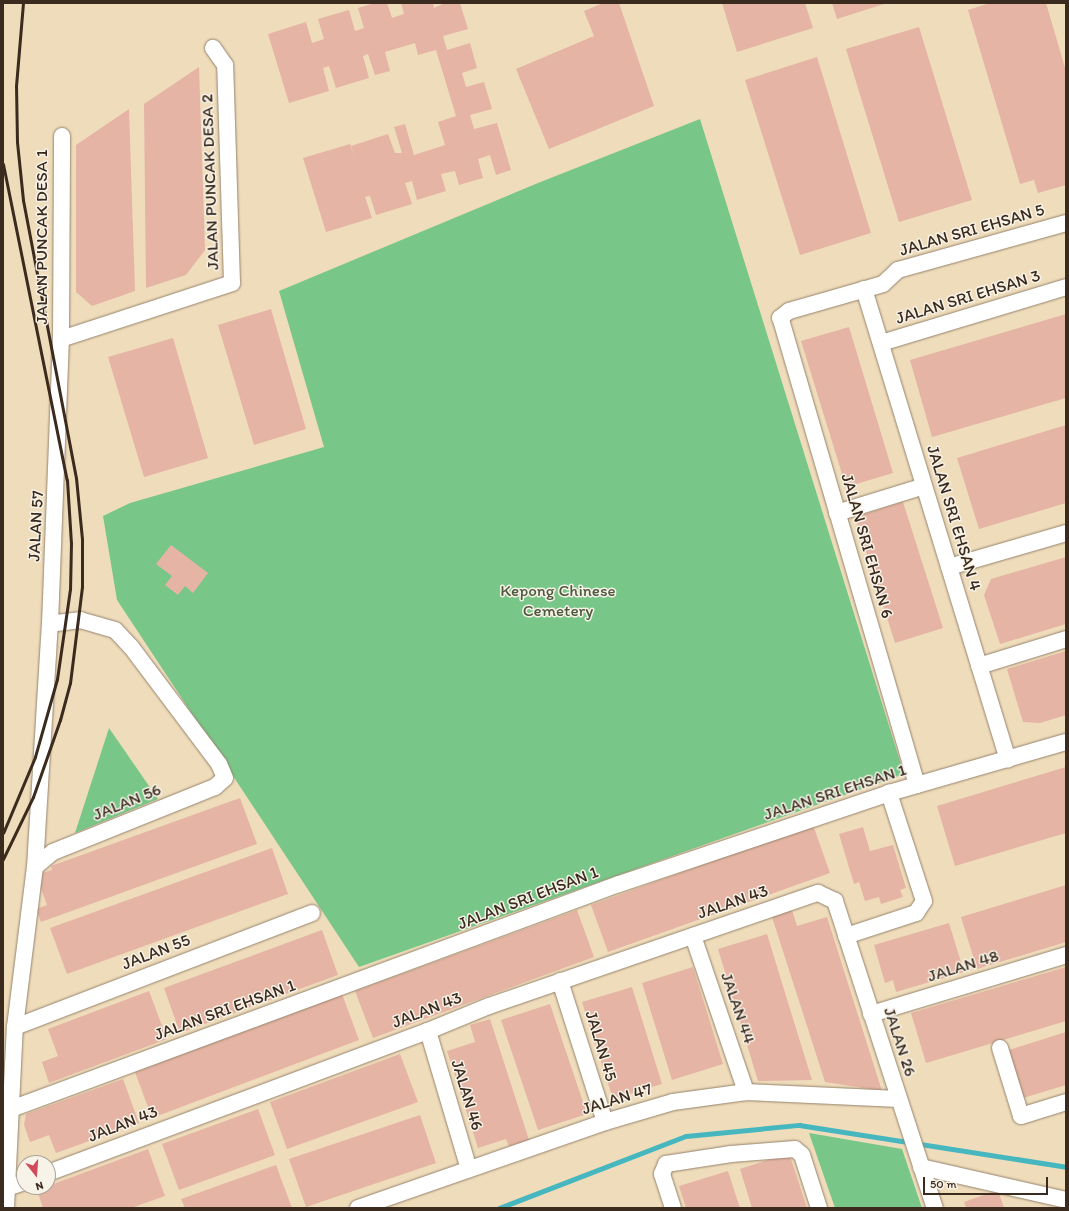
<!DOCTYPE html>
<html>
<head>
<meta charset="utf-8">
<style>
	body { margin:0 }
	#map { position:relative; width:1069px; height:1211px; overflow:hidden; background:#efdcbb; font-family:Itim,sans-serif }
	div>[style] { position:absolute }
	.green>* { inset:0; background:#78c788 }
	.stream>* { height:5px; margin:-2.5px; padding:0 2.5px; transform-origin:2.5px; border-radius:2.5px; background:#47b7bf }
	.building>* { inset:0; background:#e5b4a4 }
	.roads { filter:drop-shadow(0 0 1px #95836c) drop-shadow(0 0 1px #95836c) }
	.minor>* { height:16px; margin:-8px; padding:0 8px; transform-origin:8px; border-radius:8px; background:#fff }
	.rail>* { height:3px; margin:-1.5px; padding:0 1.5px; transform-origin:1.5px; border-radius:1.5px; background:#3b2a1e }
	span { translate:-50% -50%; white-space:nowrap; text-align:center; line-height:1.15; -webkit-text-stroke:3px #f7f3e8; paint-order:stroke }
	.street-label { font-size:17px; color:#3b2a1e }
	.park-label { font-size:17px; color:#4d593e }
	.frame { position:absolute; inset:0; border:4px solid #3b2a1e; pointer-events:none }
	.north { position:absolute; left:16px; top:1155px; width:40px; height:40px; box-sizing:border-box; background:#f7f3e8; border:1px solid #aca397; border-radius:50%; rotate:163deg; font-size:11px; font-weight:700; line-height:16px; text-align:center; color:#3b2a1e }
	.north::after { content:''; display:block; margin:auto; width:14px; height:18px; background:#d1495b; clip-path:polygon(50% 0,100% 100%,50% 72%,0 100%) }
	.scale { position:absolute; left:923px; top:1177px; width:125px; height:18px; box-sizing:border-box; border:2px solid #3b2a1e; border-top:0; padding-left:5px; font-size:12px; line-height:14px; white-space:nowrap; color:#3b2a1e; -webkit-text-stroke:3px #f7f3e8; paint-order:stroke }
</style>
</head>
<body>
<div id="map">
	<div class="green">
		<i style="clip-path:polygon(700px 119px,904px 774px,359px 967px,117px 600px,103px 516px,130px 503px,324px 447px,279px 291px,538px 183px)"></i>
		<i style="clip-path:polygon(109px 728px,158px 799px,75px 833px)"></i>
		<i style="clip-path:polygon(809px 1133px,902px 1149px,922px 1208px,835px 1208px)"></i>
	</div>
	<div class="stream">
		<i style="left:499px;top:1208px;width:200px;rotate:-21.1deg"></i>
		<i style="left:686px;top:1136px;width:114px;rotate:-5.6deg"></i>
		<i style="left:799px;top:1125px;width:270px;rotate:8.9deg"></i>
	</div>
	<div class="building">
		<i style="clip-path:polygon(375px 3px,387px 3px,392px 18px,404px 14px,401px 3px,433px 3px,434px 8px,445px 3px,460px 3px,468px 29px,443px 36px,447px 50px,470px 43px,477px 68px,462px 73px,466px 87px,484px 82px,492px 109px,470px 115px,474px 129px,497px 123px,511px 170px,496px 175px,490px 155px,478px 159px,483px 178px,459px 185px,455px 171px,441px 174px,446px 191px,417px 200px,412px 181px,405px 183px,412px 204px,376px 215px,370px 196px,365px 197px,372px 218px,326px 232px,303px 158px,350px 144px,356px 162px,351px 146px,388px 134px,395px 153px,402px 153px,394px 127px,405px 124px,414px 155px,445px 145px,438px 122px,456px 116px,436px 50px,418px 55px,415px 43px,385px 52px,390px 71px,375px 75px,368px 54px,363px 56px,369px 78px,336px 88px,329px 66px,323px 68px,329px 91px,289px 103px,268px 34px,306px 22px,312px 43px,324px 39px,318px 19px,349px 10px,355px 31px,364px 28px,358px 8px)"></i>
		<i style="clip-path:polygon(603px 3px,619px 3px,654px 106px,549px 149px,516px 69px,594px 36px,584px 11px)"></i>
		<i style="clip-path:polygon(722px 3px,805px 3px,813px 28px,737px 52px)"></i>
		<i style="clip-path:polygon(832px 3px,887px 3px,837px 19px)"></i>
		<i style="clip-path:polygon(990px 3px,1046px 3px,1066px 71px,1066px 185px,1038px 193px,1034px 180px,1020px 184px,968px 10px)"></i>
		<i style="clip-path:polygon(919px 27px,972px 200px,899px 222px,846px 49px)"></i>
		<i style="clip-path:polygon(817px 57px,871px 233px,800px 255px,745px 80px)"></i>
		<i style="clip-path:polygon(199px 67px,205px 250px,186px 275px,146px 288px,144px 104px)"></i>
		<i style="clip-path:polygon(129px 109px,135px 291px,92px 306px,76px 292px,76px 145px)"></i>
		<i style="clip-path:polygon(271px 309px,306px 429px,254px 445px,218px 325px)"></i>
		<i style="clip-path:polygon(1066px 314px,1066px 398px,932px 437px,910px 360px)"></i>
		<i style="clip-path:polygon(849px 327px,893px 473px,846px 487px,801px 341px)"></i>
		<i style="clip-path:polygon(173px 338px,208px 458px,144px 477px,108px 357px)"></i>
		<i style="clip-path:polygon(1066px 425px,1066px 503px,979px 529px,957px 458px)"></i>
		<i style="clip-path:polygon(903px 502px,943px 628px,895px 643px,855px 517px)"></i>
		<i style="clip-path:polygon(171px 545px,208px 573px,193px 593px,185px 586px,178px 595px,165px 585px,172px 576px,156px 564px)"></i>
		<i style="clip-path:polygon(1066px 557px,1066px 624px,1000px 644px,984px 595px,991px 579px)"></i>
		<i style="clip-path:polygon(1066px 651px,1066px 715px,1040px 723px,1023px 722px,1007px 669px)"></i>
		<i style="clip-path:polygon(1066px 767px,1066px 833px,955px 866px,937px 806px)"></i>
		<i style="clip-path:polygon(240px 798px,257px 844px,41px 922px,36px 909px,47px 905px,36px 875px,52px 870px,51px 866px)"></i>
		<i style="clip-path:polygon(813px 825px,830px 873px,608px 952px,591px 905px)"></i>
		<i style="clip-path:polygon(863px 827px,870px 851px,893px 845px,906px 888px,900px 890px,903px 897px,881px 904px,879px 897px,865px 901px,859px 882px,854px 884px,839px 834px)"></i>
		<i style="clip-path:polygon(272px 848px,288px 894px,67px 974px,50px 928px)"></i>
		<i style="clip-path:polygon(1066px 885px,1066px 942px,977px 969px,961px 917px)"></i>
		<i style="clip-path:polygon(577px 910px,594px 957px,373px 1038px,355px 991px)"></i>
		<i style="clip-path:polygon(792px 910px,797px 926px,827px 917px,882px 1091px,825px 1082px,772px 917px)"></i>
		<i style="clip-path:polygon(949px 923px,964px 972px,896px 992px,893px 980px,885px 983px,874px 945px)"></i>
		<i style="clip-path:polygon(322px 930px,338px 975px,180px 1033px,164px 988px)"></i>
		<i style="clip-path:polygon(767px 934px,798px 1035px,812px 1080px,758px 1081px,718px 949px)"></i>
		<i style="clip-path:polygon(693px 967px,723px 1064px,672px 1080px,642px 983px)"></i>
		<i style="clip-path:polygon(1066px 967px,1066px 1021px,926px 1063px,911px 1013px)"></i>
		<i style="clip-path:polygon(632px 987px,662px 1084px,613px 1099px,582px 1002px)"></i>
		<i style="clip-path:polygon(149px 991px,167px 1039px,49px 1083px,42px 1062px,58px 1056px,48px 1029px)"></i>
		<i style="clip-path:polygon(342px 994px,359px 1040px,152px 1118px,135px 1072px)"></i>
		<i style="clip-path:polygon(550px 1004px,587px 1114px,538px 1130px,501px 1020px)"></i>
		<i style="clip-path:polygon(490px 1019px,529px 1140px,509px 1146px,506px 1139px,478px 1148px,447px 1051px,475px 1042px,470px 1025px)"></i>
		<i style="clip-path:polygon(1066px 1032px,1066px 1085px,1023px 1098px,1009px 1050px)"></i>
		<i style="clip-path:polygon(400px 1054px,418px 1102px,287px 1149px,270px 1102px)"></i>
		<i style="clip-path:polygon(123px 1079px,139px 1123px,56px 1153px,49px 1135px,30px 1142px,24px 1125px,26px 1114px)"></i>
		<i style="clip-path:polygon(258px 1109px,275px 1155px,179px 1190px,162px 1144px)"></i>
		<i style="clip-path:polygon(420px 1115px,436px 1163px,306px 1207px,289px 1159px)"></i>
		<i style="clip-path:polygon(148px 1149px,165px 1196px,131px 1208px,43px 1208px,37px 1190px)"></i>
		<i style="clip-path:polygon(789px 1153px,807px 1208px,752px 1208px,740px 1169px)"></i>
		<i style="clip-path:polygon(276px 1165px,292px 1208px,185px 1208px,181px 1199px)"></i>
		<i style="clip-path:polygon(728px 1171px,740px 1208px,686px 1208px,679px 1186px)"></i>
		<i style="clip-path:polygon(998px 1190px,1004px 1208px,966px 1208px,964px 1202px)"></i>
	</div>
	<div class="roads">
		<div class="minor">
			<i style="left:864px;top:289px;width:492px;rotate:73deg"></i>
			<i style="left:61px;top:339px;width:180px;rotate:-18.1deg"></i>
			<i style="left:232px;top:283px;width:218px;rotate:-91.8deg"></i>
			<i style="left:225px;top:65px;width:21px;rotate:-125deg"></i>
			<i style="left:881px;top:343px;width:193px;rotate:-16.8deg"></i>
			<i style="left:837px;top:513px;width:91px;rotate:-17.2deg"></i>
			<i style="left:949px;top:567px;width:122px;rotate:-16.2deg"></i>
			<i style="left:979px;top:666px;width:91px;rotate:-17.2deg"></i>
			<i style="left:917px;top:785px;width:487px;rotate:-106.3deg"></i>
			<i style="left:780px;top:318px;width:11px;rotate:-38deg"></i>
			<i style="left:789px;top:311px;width:98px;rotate:-16deg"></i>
			<i style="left:883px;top:284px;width:21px;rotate:-43deg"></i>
			<i style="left:898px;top:270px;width:174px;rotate:-15.6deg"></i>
			<i style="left:35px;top:867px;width:243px;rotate:-86.5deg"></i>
			<i style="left:693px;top:936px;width:165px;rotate:71.2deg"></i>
			<i style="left:846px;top:936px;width:74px;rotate:-18.2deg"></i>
			<i style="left:916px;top:913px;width:14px;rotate:-56deg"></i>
			<i style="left:924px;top:901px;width:114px;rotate:-108deg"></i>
			<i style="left:560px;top:981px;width:148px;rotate:72.3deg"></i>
			<i style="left:871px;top:1014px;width:204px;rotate:-16.8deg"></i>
			<i style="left:15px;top:1027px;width:318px;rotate:-21deg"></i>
			<i style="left:428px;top:1031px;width:144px;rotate:73.5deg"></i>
			<i style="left:1000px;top:1048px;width:71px;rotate:72.8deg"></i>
			<i style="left:1021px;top:1116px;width:47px;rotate:-17.3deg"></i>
			<i style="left:11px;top:1109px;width:648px;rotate:-20.31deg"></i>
			<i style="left:619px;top:884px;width:285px;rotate:-18.6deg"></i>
			<i style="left:889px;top:793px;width:184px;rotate:-16.1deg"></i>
			<i style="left:921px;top:1167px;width:149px;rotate:12.8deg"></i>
			<i style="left:48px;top:1173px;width:406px;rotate:-20.5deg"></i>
			<i style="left:428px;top:1031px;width:66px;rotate:-22.3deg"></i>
			<i style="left:489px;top:1006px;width:348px;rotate:-19deg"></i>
			<i style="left:818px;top:893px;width:19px;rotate:25deg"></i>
			<i style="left:835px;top:901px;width:323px;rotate:72deg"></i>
			<i style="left:7px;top:1188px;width:18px;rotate:-19deg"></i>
			<i style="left:6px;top:1208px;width:181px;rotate:-87.2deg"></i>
			<i style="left:15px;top:1027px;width:161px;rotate:-82.9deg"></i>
			<i style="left:35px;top:867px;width:23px;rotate:-40deg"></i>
			<i style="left:53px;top:852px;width:175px;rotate:-21.9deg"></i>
			<i style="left:215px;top:787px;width:13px;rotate:-42deg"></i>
			<i style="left:225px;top:778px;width:15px;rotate:-113deg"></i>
			<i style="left:219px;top:764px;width:146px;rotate:-126.9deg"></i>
			<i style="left:131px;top:647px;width:23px;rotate:-133deg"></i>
			<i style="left:115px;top:630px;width:35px;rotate:-164deg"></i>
			<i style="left:81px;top:620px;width:31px;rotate:173deg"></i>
			<i style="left:50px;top:624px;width:285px;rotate:-87.8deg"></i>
			<i style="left:61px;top:339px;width:203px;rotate:-89.7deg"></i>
			<i style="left:358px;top:1208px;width:262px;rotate:-19.2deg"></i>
			<i style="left:605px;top:1122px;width:71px;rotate:-16.4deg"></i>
			<i style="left:673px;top:1102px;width:74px;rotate:-7.8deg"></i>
			<i style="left:746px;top:1092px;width:153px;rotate:2.6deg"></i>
			<i style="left:673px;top:1208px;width:36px;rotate:-108deg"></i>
			<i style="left:662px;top:1174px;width:11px;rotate:-68deg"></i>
			<i style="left:666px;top:1164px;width:66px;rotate:-8.7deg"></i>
			<i style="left:731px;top:1154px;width:64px;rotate:-4.5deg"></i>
			<i style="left:795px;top:1149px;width:9px;rotate:41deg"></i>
			<i style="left:802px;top:1155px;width:56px;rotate:72.2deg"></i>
		</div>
	</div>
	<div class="rail">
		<i style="left:3px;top:164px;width:322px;rotate:78.6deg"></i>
		<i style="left:67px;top:480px;width:63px;rotate:86.4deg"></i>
		<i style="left:71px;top:543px;width:46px;rotate:91.2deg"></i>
		<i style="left:70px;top:589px;width:91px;rotate:98.2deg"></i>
		<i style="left:57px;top:679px;width:81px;rotate:105.8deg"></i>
		<i style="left:35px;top:757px;width:82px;rotate:112.8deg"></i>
		<i style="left:3px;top:859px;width:69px;rotate:-64.2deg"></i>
		<i style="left:33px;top:797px;width:82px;rotate:-70.7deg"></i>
		<i style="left:60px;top:720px;width:38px;rotate:-75deg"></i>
		<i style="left:70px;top:683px;width:97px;rotate:-82.9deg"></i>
		<i style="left:82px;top:587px;width:48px;rotate:-90deg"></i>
		<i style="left:82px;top:539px;width:61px;rotate:-95.6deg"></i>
		<i style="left:76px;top:478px;width:283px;rotate:-100.8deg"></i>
		<i style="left:23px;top:200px;width:58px;rotate:-95.9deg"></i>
		<i style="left:17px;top:142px;width:56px;rotate:-91deg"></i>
		<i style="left:16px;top:86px;width:83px;rotate:-85.2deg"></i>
	</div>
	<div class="street-label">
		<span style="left:210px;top:182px;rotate:-92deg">JALAN PUNCAK DESA 2</span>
		<span style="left:972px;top:230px;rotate:-16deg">JALAN SRI EHSAN 5</span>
		<span style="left:42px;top:237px;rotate:-90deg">JALAN PUNCAK DESA 1</span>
		<span style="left:968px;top:297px;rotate:-17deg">JALAN SRI EHSAN 3</span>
		<span style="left:954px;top:518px;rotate:73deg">JALAN SRI EHSAN 4</span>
		<span style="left:36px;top:526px;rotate:-87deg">JALAN 57</span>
		<span style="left:867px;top:546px;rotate:74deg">JALAN SRI EHSAN 6</span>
		<span style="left:835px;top:792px;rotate:-18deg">JALAN SRI EHSAN 1</span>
		<span style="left:127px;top:802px;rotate:-22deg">JALAN 56</span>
		<span style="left:528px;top:898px;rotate:-21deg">JALAN SRI EHSAN 1</span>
		<span style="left:733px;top:902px;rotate:-19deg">JALAN 43</span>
		<span style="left:156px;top:952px;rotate:-21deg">JALAN 55</span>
		<span style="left:963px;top:966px;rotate:-17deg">JALAN 48</span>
		<span style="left:738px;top:1008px;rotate:71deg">JALAN 44</span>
		<span style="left:225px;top:1010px;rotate:-20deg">JALAN SRI EHSAN 1</span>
		<span style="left:427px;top:1010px;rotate:-21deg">JALAN 43</span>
		<span style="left:900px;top:1042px;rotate:72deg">JALAN 26</span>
		<span style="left:601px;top:1046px;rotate:73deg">JALAN 45</span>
		<span style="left:467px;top:1095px;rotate:73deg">JALAN 46</span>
		<span style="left:617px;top:1099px;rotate:-17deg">JALAN 47</span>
		<span style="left:123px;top:1124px;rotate:-21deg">JALAN 43</span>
	</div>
	<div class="park-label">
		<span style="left:558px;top:601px">Kepong Chinese<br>Cemetery</span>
	</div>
	<div class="frame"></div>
	<div class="north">N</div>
	<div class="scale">50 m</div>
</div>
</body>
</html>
